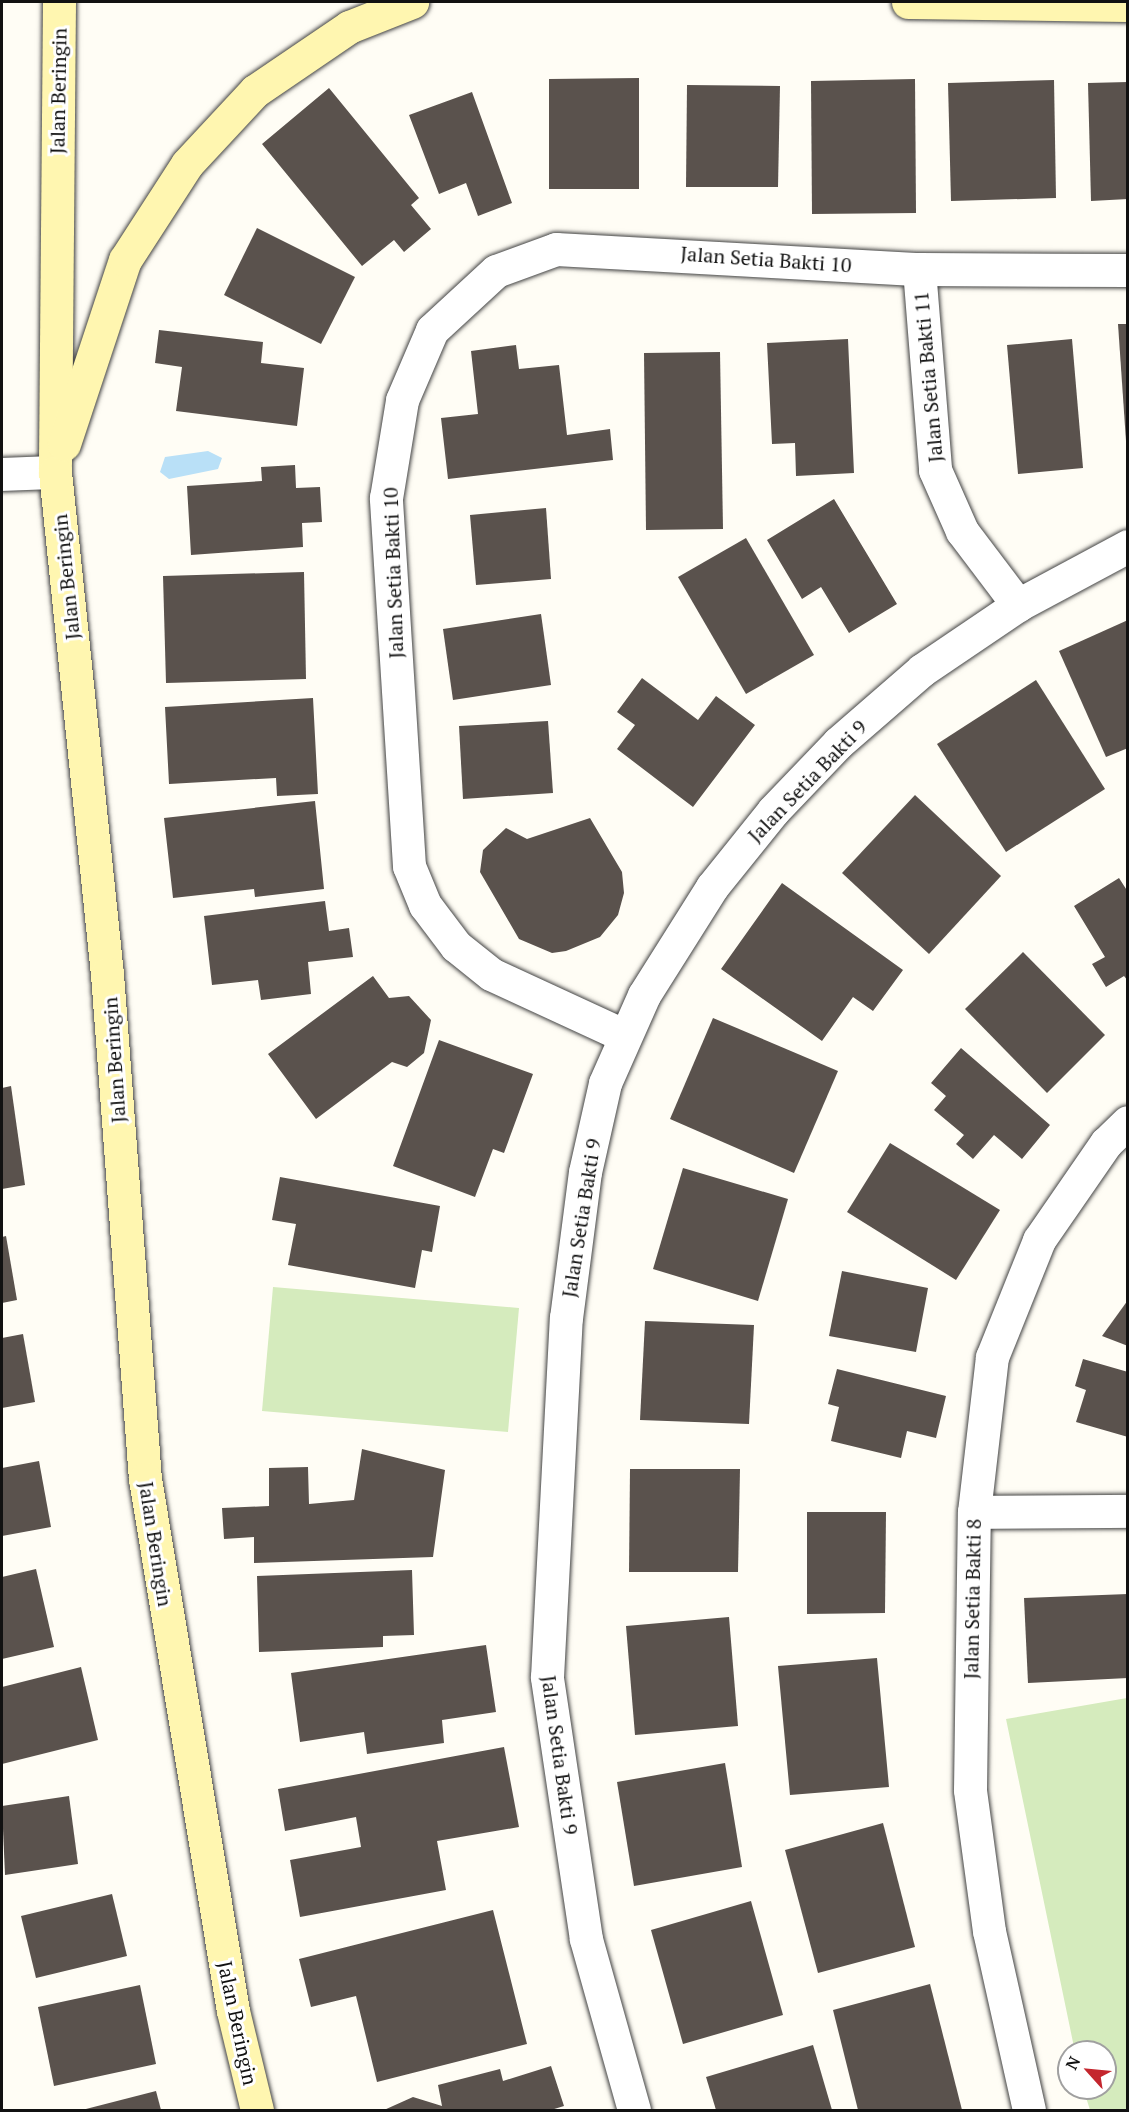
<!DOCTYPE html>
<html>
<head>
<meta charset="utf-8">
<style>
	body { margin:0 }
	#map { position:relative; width:1129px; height:2112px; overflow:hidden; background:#fffdf5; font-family:"PT Serif",serif }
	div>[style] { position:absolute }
	.green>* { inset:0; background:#d5ebbd }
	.water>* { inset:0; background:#b9e0f7 }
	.building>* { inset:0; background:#5a524d }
	.roads { filter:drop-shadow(0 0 2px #444) drop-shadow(0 0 2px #444) }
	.street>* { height:33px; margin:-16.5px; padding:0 16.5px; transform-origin:16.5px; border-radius:16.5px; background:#fff }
	.secondary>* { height:33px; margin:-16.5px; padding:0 16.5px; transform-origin:16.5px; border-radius:16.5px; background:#fff6b0 }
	span { translate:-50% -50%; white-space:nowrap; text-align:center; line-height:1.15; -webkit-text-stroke:6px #fff; paint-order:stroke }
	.street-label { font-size:20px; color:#111 }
	.frame { position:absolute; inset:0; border:3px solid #111; pointer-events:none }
	.north { position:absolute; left:1057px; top:2040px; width:60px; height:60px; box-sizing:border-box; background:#fff; border:2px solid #a0a0a0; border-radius:50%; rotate:297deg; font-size:16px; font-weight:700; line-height:24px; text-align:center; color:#111 }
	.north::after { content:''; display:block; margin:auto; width:21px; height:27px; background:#c4262e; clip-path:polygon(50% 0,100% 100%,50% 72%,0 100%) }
</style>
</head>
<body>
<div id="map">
	<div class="green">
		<div style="clip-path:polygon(273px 1287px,519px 1308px,508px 1432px,262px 1411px)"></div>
		<div style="clip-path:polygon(1127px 1698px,1127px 2110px,1090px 2110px,1083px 2088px,1105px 2088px,1105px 2052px,1075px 2052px,1006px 1719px)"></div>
	</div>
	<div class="water">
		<div style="clip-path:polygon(208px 451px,222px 458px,218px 469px,169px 479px,160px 472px,165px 457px)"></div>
	</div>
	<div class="building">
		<div style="clip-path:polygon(639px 78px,639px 189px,549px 189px,549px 79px)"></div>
		<div style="clip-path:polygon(915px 79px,916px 213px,812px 214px,811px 81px)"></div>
		<div style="clip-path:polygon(1054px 80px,1056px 198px,951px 201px,948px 83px)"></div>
		<div style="clip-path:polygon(1128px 82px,1128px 199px,1091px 201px,1088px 83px)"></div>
		<div style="clip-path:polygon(687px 85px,780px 86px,778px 187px,686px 187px)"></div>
		<div style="clip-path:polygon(329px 88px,419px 198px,411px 205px,431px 229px,404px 252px,394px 240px,362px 266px,262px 144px)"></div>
		<div style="clip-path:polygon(472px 92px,512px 203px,478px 216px,466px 183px,439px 194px,409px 115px)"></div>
		<div style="clip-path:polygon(257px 228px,355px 277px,321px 344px,224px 295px)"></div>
		<div style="clip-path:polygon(1118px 324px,1128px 324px,1128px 441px,1126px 441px)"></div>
		<div style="clip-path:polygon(159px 330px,263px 342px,261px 363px,304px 368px,297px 426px,176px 411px,182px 367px,155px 363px)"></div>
		<div style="clip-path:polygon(848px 339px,854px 473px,796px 476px,795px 443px,772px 444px,767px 343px)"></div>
		<div style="clip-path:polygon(1072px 339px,1083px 468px,1018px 474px,1007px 345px)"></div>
		<div style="clip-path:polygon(516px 345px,519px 369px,559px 365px,567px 435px,610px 429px,613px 460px,448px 479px,441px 418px,478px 414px,471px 351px)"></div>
		<div style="clip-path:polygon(720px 352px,723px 529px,646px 530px,644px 353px)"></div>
		<div style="clip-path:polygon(295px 465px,296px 488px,320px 487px,322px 522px,302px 523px,303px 547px,191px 555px,187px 486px,262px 481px,261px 467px)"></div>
		<div style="clip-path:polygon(834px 499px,897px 604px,849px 633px,821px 587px,802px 599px,767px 540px)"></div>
		<div style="clip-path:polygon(546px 508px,551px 579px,476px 585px,470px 515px)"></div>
		<div style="clip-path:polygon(746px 538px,814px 655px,746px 694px,678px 577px)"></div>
		<div style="clip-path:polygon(304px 572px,306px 679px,166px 683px,163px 576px)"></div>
		<div style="clip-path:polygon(541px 614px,551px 685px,453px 700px,443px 629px)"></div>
		<div style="clip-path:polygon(1128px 620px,1128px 748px,1106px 757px,1059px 651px)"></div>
		<div style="clip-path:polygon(642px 678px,698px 720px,716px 696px,755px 725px,693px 807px,617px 749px,635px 725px,617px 712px)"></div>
		<div style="clip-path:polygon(1036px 680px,1105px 789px,1006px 852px,937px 744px)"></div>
		<div style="clip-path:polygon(313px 698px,318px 794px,277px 796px,276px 778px,169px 784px,165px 707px)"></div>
		<div style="clip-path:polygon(548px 721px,553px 793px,463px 799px,459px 726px)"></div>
		<div style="clip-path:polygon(915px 795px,1001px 876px,929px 954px,842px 873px)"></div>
		<div style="clip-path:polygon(315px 801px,324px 889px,255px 897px,254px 889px,173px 898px,164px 818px)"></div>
		<div style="clip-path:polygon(590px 818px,622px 872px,624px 893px,618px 915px,600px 937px,566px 951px,552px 953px,519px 939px,480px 872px,483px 850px,506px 828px,527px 839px)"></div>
		<div style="clip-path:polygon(1119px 878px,1128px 892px,1128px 981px,1124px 976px,1106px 987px,1092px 964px,1105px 957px,1074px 906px)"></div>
		<div style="clip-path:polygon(782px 883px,903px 970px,873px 1011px,853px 997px,822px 1041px,721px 969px)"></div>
		<div style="clip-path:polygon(325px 901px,329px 931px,349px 928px,353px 957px,308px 962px,311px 994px,261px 1000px,258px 980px,212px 985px,204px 916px)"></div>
		<div style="clip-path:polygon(1023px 952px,1105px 1035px,1047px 1093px,965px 1009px)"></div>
		<div style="clip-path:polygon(373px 976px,389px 998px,409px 996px,431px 1020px,424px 1053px,407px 1067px,392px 1062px,316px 1119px,268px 1054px)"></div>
		<div style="clip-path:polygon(713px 1018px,838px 1071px,794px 1173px,670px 1119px)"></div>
		<div style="clip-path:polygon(439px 1040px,533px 1074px,504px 1153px,493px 1149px,475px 1197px,393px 1166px)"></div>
		<div style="clip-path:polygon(961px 1048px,1050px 1125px,1022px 1159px,994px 1135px,973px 1159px,956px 1144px,964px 1135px,934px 1110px,946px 1096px,931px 1083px)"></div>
		<div style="clip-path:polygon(11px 1086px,25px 1185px,2px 1189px,2px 1088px)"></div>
		<div style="clip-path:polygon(890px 1143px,1000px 1210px,956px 1280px,847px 1212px)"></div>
		<div style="clip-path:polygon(683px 1168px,788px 1199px,758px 1301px,653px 1269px)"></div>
		<div style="clip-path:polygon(280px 1177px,440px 1206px,432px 1252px,422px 1250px,415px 1288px,288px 1265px,296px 1224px,272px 1220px)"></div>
		<div style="clip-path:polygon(6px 1236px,17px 1300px,2px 1303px,2px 1237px)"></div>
		<div style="clip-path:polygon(842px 1271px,928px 1288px,916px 1352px,829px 1336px)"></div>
		<div style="clip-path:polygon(1128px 1300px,1128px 1346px,1102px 1336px)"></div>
		<div style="clip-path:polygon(645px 1321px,754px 1325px,749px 1424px,640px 1420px)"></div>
		<div style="clip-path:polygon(23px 1334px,35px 1402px,2px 1408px,2px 1338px)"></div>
		<div style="clip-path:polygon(1083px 1359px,1128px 1372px,1128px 1437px,1076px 1422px,1086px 1390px,1075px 1386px)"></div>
		<div style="clip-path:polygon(837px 1369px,946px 1396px,936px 1438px,907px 1431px,901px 1458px,831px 1441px,839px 1407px,828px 1404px)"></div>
		<div style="clip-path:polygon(362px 1449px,445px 1470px,433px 1557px,254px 1563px,254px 1537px,224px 1539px,222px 1508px,269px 1506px,269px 1468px,308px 1467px,309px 1504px,354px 1500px)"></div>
		<div style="clip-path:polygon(39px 1461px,51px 1527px,2px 1536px,2px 1468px)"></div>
		<div style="clip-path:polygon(630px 1469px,740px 1469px,738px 1572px,629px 1572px)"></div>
		<div style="clip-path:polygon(807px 1512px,886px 1512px,885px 1613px,807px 1614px)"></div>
		<div style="clip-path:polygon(36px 1569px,54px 1647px,2px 1659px,2px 1577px)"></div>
		<div style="clip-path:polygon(412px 1570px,414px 1635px,383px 1636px,383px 1647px,259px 1652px,257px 1576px)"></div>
		<div style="clip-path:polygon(1128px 1594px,1128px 1678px,1028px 1683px,1024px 1598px)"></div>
		<div style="clip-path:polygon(729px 1617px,738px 1726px,635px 1735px,626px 1626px)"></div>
		<div style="clip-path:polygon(486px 1645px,496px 1712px,442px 1720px,444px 1743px,367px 1754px,364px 1732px,300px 1742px,291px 1673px)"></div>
		<div style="clip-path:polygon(877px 1658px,889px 1787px,790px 1795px,778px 1666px)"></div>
		<div style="clip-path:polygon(81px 1667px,98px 1740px,2px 1764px,2px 1687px)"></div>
		<div style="clip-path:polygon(504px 1747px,519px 1827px,437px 1841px,446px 1890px,300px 1917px,290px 1860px,361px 1847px,356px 1817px,285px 1831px,278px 1789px)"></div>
		<div style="clip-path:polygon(725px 1763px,742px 1867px,634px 1886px,617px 1782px)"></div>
		<div style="clip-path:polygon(69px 1796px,78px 1864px,5px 1875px,2px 1806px)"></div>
		<div style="clip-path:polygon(883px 1823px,915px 1947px,818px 1973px,785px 1850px)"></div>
		<div style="clip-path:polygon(112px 1894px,127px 1956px,36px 1978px,21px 1916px)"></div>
		<div style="clip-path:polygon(751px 1901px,783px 2015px,683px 2044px,651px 1930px)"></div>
		<div style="clip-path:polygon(493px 1910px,527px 2044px,377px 2082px,356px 1996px,311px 2007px,299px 1959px)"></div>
		<div style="clip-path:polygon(930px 1984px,962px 2110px,858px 2110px,833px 2010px)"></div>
		<div style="clip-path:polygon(140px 1985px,156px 2064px,54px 2086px,38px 2007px)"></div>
		<div style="clip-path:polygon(813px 2045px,832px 2110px,716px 2110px,706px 2077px)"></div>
		<div style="clip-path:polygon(551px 2066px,564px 2106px,551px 2110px,384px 2110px,413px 2097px,442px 2106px,438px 2085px,500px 2069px,503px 2081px)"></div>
		<div style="clip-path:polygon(156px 2091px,161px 2110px,82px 2110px)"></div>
	</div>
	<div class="roads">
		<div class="street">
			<div style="left:919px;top:269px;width:202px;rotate:85.4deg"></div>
			<div style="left:935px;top:470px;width:67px;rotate:66.1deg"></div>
			<div style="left:962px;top:531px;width:93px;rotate:52.9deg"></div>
			<div style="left:2px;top:474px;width:53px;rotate:-2.2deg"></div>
			<div style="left:623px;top:1035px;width:145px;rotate:-155.2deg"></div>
			<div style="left:491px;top:974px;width:45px;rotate:-141.3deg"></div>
			<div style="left:456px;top:946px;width:51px;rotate:-127.1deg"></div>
			<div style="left:425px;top:905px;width:42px;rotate:-112.3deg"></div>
			<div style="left:409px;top:866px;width:369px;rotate:-93.6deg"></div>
			<div style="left:386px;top:498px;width:99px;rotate:-80.7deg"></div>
			<div style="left:402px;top:400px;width:76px;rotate:-66.8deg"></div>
			<div style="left:432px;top:330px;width:87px;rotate:-42.7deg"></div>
			<div style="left:496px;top:271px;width:64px;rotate:-20.1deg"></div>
			<div style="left:556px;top:249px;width:364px;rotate:3.2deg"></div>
			<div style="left:919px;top:269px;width:209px;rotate:0.3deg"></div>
			<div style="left:974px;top:1512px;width:154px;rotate:-0.4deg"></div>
			<div style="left:634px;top:2110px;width:178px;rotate:-105.7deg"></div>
			<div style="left:586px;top:1939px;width:265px;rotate:-98.5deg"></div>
			<div style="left:547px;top:1677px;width:360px;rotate:-87deg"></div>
			<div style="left:566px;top:1318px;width:147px;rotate:-82.6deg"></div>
			<div style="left:585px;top:1172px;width:91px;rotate:-77.3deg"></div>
			<div style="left:605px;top:1083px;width:96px;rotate:-66.1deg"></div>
			<div style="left:644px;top:995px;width:128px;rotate:-57.8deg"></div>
			<div style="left:712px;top:887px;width:97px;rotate:-51.2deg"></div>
			<div style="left:773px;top:811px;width:94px;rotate:-46.3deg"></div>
			<div style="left:838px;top:743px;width:111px;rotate:-41deg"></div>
			<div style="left:922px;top:670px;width:116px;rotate:-34.1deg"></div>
			<div style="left:1018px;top:605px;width:125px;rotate:-28.2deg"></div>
			<div style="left:1029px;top:2110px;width:183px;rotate:-102.6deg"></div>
			<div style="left:989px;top:1931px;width:142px;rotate:-97.7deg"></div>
			<div style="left:970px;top:1790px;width:278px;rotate:-89.2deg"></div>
			<div style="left:974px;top:1512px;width:156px;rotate:-83.4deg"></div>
			<div style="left:992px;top:1357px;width:126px;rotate:-68.1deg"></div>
			<div style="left:1039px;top:1240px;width:118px;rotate:-55.4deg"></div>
			<div style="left:1106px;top:1143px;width:30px;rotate:-44deg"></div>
		</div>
		<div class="secondary">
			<div style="left:59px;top:2px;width:470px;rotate:90.5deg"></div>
			<div style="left:55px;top:472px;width:505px;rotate:84.09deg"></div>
			<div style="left:107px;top:974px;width:506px;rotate:85.7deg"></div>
			<div style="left:145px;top:1479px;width:539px;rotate:80.61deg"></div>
			<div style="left:233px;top:2011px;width:102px;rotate:76.4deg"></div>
			<div style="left:908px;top:2px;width:220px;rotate:0.8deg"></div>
			<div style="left:64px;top:444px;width:194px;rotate:-71.7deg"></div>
			<div style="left:125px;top:260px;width:114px;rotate:-57.1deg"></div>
			<div style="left:187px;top:164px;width:100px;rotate:-47deg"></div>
			<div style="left:255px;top:91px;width:114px;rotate:-34.2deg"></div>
			<div style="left:349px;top:27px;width:68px;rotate:-21.6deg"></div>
		</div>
	</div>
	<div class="street-label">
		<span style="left:58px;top:91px;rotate:-89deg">Jalan Beringin</span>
		<span style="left:766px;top:259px;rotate:4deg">Jalan Setia Bakti 10</span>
		<span style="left:928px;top:377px;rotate:-95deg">Jalan Setia Bakti 11</span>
		<span style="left:393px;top:573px;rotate:-92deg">Jalan Setia Bakti 10</span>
		<span style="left:66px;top:577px;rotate:-96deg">Jalan Beringin</span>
		<span style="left:807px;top:781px;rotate:-46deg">Jalan Setia Bakti 9</span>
		<span style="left:114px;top:1060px;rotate:-94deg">Jalan Beringin</span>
		<span style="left:581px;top:1218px;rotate:-81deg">Jalan Setia Bakti 9</span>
		<span style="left:156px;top:1544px;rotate:81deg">Jalan Beringin</span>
		<span style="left:972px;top:1599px;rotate:-89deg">Jalan Setia Bakti 8</span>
		<span style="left:560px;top:1755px;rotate:82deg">Jalan Setia Bakti 9</span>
		<span style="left:238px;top:2023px;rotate:78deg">Jalan Beringin</span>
	</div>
	<div class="frame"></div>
	<div class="north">N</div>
</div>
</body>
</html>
